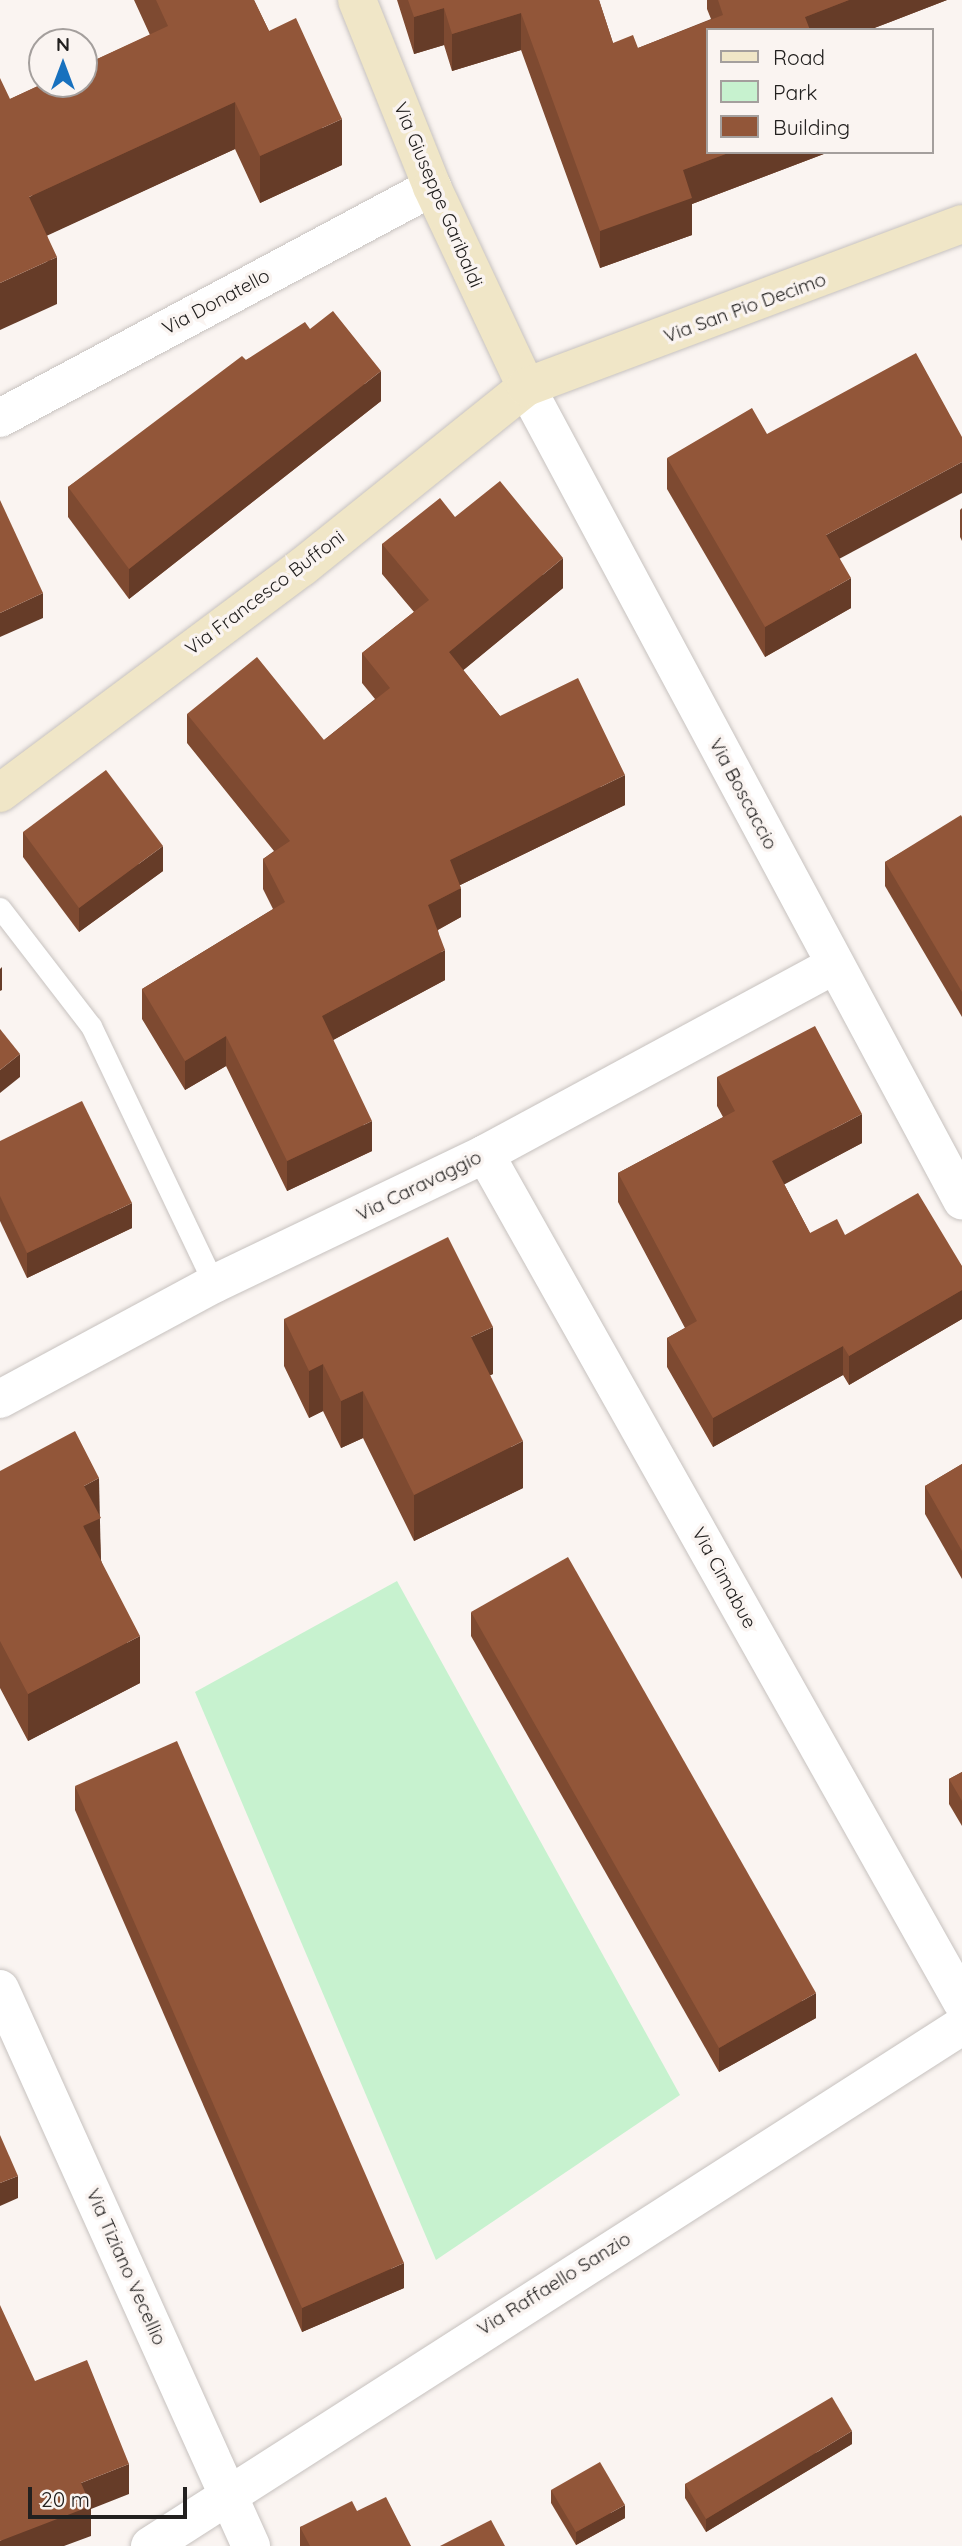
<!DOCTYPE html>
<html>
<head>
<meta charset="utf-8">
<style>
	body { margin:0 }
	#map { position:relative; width:962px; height:2546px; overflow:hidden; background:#faf4f1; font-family:Quicksand,sans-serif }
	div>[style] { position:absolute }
	.green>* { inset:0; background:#c7f2cf }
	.roads { filter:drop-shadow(0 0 2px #c7c2bf) drop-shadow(0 0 2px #c7c2bf) }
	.lane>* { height:21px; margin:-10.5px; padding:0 10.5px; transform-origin:10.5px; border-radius:10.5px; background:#fff }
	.street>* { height:38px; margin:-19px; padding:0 19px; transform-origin:19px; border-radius:19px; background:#fff }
	.secondary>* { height:38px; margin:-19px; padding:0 19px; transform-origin:19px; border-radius:19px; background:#f0e6c7 }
	.wall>* { inset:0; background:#7e4a31 }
	.shaded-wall>* { inset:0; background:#663c28 }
	.building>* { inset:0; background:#925639 }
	span { translate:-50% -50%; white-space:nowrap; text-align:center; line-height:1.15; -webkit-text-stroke:7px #faf4f1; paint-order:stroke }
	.street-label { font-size:19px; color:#22201f }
	.legend { position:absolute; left:706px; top:28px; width:228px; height:126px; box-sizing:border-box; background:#faf4f1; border:2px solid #a49f9d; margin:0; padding:9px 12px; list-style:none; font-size:21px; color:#22201f }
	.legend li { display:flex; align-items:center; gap:14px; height:35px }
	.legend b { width:35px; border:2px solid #a49f9d }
	.north { position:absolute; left:28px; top:28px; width:70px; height:70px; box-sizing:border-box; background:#faf4f1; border:2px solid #a49f9d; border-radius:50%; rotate:0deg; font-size:19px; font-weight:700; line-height:28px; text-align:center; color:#22201f }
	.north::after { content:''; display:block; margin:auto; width:24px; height:32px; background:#1871be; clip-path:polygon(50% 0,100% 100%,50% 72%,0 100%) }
	.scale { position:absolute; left:28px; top:2487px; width:159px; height:32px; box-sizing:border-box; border:4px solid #22201f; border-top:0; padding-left:9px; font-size:21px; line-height:24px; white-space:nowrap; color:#22201f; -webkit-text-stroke:5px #faf4f1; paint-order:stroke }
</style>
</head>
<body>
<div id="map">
	<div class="green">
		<div style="clip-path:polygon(397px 1581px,680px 2095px,436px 2260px,195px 1692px)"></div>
	</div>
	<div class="roads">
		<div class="lane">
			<div style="left:0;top:908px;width:149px;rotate:52.4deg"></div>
			<div style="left:91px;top:1026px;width:286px;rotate:64.5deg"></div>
		</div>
		<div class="street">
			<div style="left:526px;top:387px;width:923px;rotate:61.8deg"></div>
			<div style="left:0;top:418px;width:490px;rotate:-28.1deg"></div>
			<div style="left:485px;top:1154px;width:973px;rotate:60.64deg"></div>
			<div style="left:0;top:1399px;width:243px;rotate:-28.3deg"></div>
			<div style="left:214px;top:1284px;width:301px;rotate:-25.6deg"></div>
			<div style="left:485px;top:1154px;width:397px;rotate:-28.4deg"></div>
			<div style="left:0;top:1989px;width:611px;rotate:65.74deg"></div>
			<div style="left:150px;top:2546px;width:964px;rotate:-32.64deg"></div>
		</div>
		<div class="secondary">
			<div style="left:357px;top:0;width:201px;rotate:68.1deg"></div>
			<div style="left:432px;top:187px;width:221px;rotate:64.8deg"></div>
			<div style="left:0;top:793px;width:376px;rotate:-36.8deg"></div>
			<div style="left:301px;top:568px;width:289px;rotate:-38.8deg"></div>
			<div style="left:526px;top:387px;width:465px;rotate:-20.5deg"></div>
		</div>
	</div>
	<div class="wall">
		<div style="clip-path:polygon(134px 0,254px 0,269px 31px,342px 165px,260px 203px,235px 149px,47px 235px,57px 304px,10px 99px,150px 35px)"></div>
		<div style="clip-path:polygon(397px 0,599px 0,613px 43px,638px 48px,711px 19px,707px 9px,707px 0,947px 0,869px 30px,708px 30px,708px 152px,829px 152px,692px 204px,692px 235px,600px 268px,521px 50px,452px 71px,444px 45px,414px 54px)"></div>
		<div style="clip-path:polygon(310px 329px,381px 401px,129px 599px,68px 517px,68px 487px,246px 360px)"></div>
		<div style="clip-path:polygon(667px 458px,851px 608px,765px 657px,667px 489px)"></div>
		<div style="clip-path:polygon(962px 508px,962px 541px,960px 537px,960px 510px)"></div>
		<div style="clip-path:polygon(455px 517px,563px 588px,463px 670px,500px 716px,625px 805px,460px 885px,461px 917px,438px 930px,445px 980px,333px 1040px,372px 1151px,287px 1191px,226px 1066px,185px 1090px,142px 1019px,142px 989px,273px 909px,263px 889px,263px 859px,274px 851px,187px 743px,187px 714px,324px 740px,375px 699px,362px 683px,362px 653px,414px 612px,382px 574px,382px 544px)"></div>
		<div style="clip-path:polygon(962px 817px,962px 1017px,885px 886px,885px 862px)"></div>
		<div style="clip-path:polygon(23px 832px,163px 871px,79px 932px,23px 857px)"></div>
		<div style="clip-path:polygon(717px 1077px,862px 1143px,784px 1184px,810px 1233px,845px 1235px,962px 1266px,962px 1319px,849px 1385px,843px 1375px,713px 1447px,667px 1367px,667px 1338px,685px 1328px,618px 1202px,618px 1173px,723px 1117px,717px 1106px)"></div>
		<div style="clip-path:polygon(0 1141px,132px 1228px,27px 1278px,0 1221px)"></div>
		<div style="clip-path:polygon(284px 1319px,493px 1374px,490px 1375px,523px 1488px,414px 1541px,363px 1438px,341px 1448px,323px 1411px,309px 1418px,284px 1366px)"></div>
		<div style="clip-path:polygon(962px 1464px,962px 1579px,925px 1514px,925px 1486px)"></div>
		<div style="clip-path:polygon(0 1471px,99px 1515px,101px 1560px,140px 1683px,28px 1741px,0 1688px)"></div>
		<div style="clip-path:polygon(471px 1612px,816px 2018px,719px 2072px,471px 1636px)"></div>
		<div style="clip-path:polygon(962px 1772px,962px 1826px,949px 1804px,949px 1779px)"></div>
		<div style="clip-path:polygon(75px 1786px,404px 2288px,302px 2332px,75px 1810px)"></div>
		<div style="clip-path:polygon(852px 2444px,706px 2532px,685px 2498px,685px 2484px)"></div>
		<div style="clip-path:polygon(551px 2490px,625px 2518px,576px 2545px,551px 2503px)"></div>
		<div style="clip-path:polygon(357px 2511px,411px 2546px,300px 2546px,300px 2527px)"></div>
	</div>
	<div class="shaded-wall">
		<div style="clip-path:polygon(849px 0,947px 0,869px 30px,805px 30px,805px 17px)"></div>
		<div style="clip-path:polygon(444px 8px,444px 45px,414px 54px,414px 17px)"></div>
		<div style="clip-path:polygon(521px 13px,521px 50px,452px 71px,452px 34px)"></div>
		<div style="clip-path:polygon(235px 102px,235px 149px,29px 244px,29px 197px)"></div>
		<div style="clip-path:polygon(342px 119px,342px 165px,260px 203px,260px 156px)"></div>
		<div style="clip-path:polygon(731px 152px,829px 152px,692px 204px,692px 235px,600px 268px,600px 231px,683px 170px)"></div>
		<div style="clip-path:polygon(57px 257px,57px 304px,0 330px,0 283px)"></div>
		<div style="clip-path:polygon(381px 371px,381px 401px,129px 599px,129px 569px)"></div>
		<div style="clip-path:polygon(962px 462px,962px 493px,826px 566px,826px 535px)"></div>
		<div style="clip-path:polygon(563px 558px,563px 588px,449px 682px,449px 652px)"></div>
		<div style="clip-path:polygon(851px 578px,851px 608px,765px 657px,765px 627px)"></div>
		<div style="clip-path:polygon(43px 593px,43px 618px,0 637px,0 613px)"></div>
		<div style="clip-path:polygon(625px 775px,625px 805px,450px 890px,450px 860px)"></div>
		<div style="clip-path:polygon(163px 846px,163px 871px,79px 932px,79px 908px)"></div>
		<div style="clip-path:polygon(461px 888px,461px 917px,428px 935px,428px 905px)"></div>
		<div style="clip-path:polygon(445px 950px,445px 980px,322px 1046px,322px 1016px)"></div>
		<div style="clip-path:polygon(2px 967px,2px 990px,0 991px,0 969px)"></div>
		<div style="clip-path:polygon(226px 1036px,226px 1066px,185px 1090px,185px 1061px)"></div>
		<div style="clip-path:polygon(20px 1054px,20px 1077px,0 1093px,0 1070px)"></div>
		<div style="clip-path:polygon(862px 1114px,862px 1143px,772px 1191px,772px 1161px)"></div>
		<div style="clip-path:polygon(372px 1121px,372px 1151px,287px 1191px,287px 1161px)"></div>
		<div style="clip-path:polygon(132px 1203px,132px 1228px,27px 1278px,27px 1253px)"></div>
		<div style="clip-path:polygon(962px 1290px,962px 1319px,849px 1385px,849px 1356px)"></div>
		<div style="clip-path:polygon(493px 1327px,493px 1374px,471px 1384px,471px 1337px)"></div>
		<div style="clip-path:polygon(843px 1346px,843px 1375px,713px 1447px,713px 1418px)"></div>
		<div style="clip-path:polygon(323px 1364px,323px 1411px,309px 1418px,309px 1371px)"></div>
		<div style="clip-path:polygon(363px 1391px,363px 1438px,341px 1448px,341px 1401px)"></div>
		<div style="clip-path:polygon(523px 1441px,523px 1488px,414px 1541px,414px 1495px)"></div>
		<div style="clip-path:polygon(99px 1478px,101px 1565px,83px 1573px,84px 1486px)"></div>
		<div style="clip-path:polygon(140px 1636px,140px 1683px,28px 1741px,28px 1694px)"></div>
		<div style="clip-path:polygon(816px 1993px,816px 2018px,719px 2072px,719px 2048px)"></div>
		<div style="clip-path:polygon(18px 2176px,18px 2198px,0 2206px,0 2183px)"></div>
		<div style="clip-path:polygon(404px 2263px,404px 2288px,302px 2332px,302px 2308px)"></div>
		<div style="clip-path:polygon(852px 2431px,852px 2444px,706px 2532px,706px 2519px)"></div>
		<div style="clip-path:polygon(129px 2464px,129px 2494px,91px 2509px,91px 2536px,64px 2546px,0 2546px,0 2541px,81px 2483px)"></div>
		<div style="clip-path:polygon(625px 2505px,625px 2518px,576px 2545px,576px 2532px)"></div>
	</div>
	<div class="building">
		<div style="clip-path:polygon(156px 0,254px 0,269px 31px,296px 18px,342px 119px,260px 156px,235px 102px,29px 197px,57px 257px,0 283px,0 78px,10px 99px,42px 84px,84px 84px,84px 65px,168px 26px)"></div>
		<div style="clip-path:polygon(408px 0,599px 0,613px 43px,633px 35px,638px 48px,723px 15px,718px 0,849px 0,805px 17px,810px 30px,708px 30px,708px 152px,731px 152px,683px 170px,692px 198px,600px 231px,521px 13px,452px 34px,444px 8px,414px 17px)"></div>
		<div style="clip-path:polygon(333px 311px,381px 371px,129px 569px,68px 487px,242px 356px,246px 360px,305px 322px,310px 329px)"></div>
		<div style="clip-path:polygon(916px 353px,962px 437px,962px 462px,826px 535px,851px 578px,765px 627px,667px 458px,752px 408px,767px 434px)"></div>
		<div style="clip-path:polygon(500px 481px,563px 558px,449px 652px,500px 716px,578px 678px,625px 775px,450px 860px,461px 888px,428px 905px,445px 950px,322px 1016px,372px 1121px,287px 1161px,226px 1036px,185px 1061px,142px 989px,285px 902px,263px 859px,290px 841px,187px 714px,257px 657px,324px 740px,390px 688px,362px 653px,429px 600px,382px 544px,440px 498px,455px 517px)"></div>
		<div style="clip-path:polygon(0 500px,43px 593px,0 613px)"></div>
		<div style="clip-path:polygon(106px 770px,163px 846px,79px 908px,23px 832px)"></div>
		<div style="clip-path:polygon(961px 815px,962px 817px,962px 992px,885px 862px)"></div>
		<div style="clip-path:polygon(815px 1026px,862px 1114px,772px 1161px,810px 1233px,837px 1219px,845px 1235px,918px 1193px,962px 1266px,962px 1290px,849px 1356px,843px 1346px,713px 1418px,667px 1338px,697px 1321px,618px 1173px,735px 1111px,717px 1077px)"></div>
		<div style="clip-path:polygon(0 1029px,20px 1054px,0 1070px)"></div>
		<div style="clip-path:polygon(82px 1101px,132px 1203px,27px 1253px,0 1196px,0 1141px)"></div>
		<div style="clip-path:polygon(448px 1237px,493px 1327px,471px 1337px,523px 1441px,414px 1495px,363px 1391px,341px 1401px,323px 1364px,309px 1371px,284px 1319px)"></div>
		<div style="clip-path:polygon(75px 1431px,99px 1478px,84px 1486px,101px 1518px,83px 1526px,140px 1636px,28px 1694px,0 1641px,0 1471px)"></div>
		<div style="clip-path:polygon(962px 1464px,962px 1551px,925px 1486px)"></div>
		<div style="clip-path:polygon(568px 1557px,816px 1993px,719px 2048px,471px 1612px)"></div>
		<div style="clip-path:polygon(177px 1741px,404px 2263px,302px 2308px,75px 1786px)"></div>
		<div style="clip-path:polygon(962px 1772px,962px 1801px,949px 1779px)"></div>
		<div style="clip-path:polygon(0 2135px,18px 2176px,0 2183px)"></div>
		<div style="clip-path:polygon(0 2305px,35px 2381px,87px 2360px,129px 2464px,81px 2483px,91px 2506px,0 2541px)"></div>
		<div style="clip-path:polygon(832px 2397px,852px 2431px,706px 2519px,685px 2484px)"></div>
		<div style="clip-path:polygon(600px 2462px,625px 2505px,576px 2532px,551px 2490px)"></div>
		<div style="clip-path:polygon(386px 2497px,411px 2546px,310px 2546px,300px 2527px,352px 2501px,357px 2511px)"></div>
		<div style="clip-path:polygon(491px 2520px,505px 2546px,440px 2546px)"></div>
	</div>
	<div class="street-label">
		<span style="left:438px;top:195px;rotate:67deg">Via Giuseppe Garibaldi</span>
		<span style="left:216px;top:302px;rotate:-28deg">Via Donatello</span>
		<span style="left:745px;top:308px;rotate:-20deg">Via San Pio Decimo</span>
		<span style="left:265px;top:593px;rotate:-37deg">Via Francesco Buffoni</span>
		<span style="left:743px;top:794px;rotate:62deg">Via Boscaccio</span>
		<span style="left:419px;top:1186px;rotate:-26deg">Via Caravaggio</span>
		<span style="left:724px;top:1578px;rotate:61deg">Via Cimabue</span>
		<span style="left:126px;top:2267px;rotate:66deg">Via Tiziano Vecellio</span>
		<span style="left:554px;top:2284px;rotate:-32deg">Via Raffaello Sanzio</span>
	</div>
	<ul class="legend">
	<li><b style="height:9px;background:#f0e6c7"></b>Road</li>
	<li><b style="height:19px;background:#c7f2cf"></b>Park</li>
	<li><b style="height:19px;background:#925639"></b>Building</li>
	</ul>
	<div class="north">N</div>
	<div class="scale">20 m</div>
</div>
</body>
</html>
